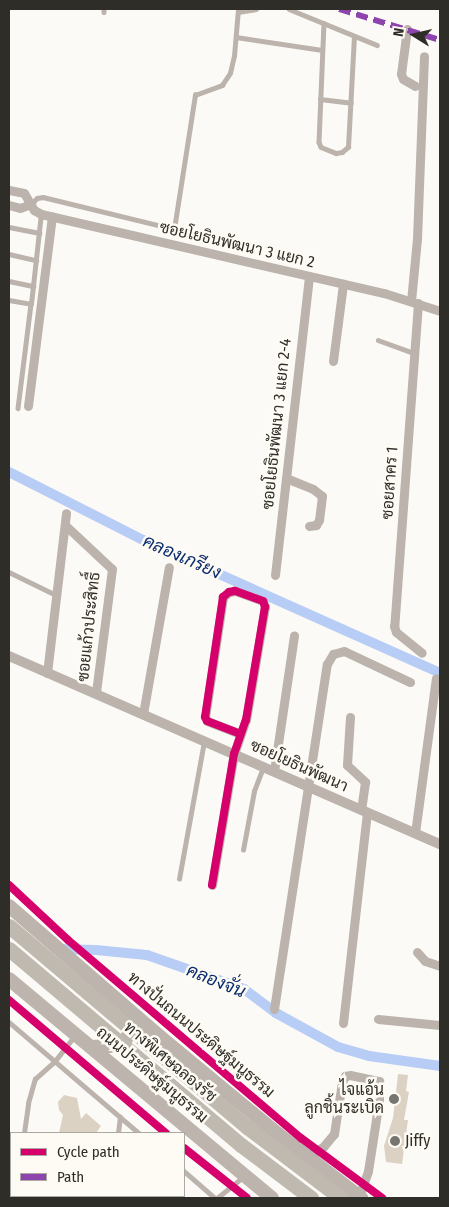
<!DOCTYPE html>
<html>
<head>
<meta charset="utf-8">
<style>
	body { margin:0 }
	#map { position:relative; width:449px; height:1207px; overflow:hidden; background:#fcfaf6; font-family:"Fira Sans Condensed",Sarabun,sans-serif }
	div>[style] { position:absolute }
	.canal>* { height:10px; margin:-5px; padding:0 5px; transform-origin:5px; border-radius:5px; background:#b7cdf5 }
	.building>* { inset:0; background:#dcd2c4 }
	.service>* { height:4.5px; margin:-2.25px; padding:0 2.25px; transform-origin:2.25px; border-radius:2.25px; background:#bbb3ac }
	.minor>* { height:9px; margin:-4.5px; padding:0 4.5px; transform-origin:4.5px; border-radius:4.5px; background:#bbb3ac }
	.tertiary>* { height:10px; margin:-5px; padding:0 5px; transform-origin:5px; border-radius:5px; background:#bbb3ac }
	.primary>* { height:14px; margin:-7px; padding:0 7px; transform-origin:7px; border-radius:7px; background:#bcb4ad }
	.motorway-bridge>* { height:15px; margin:-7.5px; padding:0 7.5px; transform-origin:7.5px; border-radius:7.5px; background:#c0b9b0 }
	.quiet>* { height:6px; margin-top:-3px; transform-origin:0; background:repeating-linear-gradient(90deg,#8e44ad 0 12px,transparent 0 18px) }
	.cycleway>* { height:8px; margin:-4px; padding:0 4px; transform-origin:4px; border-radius:4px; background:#d6006c }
	.dots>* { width:14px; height:14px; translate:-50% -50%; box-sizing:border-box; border:2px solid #fefbf4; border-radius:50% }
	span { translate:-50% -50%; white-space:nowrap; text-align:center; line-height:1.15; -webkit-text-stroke:5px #fefbf4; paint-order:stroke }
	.street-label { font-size:16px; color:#2f2d28 }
	.poi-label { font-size:16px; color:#2f2d28 }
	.right { translate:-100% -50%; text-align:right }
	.left { translate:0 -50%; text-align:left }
	.water-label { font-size:18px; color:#0b2d70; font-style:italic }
	.frame { position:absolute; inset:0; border:10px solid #2f2d28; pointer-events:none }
	.legend { position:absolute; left:10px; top:1132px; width:175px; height:65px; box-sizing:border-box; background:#fefbf4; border:1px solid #aba9a2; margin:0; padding:6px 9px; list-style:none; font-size:15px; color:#2f2d28 }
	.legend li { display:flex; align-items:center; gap:10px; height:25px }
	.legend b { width:25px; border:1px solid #aba9a2 }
	.north { position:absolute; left:389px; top:10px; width:50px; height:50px; -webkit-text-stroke:4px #fefbf4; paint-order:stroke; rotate:280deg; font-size:14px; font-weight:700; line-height:20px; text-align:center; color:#2f2d28 }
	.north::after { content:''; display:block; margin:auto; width:18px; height:22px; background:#2f2d28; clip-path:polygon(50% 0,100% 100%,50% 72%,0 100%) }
</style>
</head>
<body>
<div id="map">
	<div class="canal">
		<div style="left:9px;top:472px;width:150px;rotate:26.9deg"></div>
		<div style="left:143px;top:540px;width:325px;rotate:24.1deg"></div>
		<div style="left:56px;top:949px;width:40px;rotate:1.4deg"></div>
		<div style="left:96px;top:950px;width:51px;rotate:5.6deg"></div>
		<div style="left:147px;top:955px;width:103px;rotate:19.3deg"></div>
		<div style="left:244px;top:989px;width:40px;rotate:37deg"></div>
		<div style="left:276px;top:1013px;width:71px;rotate:28.7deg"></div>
		<div style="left:338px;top:1047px;width:32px;rotate:16deg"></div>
		<div style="left:369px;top:1056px;width:72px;rotate:8deg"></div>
	</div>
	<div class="building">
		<div style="clip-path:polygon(398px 1074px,408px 1075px,406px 1091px,409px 1092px,404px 1120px,408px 1120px,402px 1164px,386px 1162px,384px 1146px,393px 1118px)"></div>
		<div style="clip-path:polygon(64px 1095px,77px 1098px,81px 1119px,86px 1113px,101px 1126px,96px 1133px,59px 1133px,63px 1115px,59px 1110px,58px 1102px)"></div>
	</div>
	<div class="service">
		<div style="left:104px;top:9px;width:3px;rotate:90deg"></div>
		<div style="left:289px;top:9px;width:95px;rotate:22.2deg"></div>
		<div style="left:238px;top:12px;width:18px;rotate:-9deg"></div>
		<div style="left:324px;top:23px;width:119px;rotate:92.4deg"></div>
		<div style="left:319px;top:142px;width:5px;rotate:68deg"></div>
		<div style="left:321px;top:147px;width:16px;rotate:22deg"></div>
		<div style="left:336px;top:153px;width:6px;rotate:-9deg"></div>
		<div style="left:342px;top:152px;width:8px;rotate:-40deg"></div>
		<div style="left:348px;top:147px;width:110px;rotate:-86.9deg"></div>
		<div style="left:236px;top:37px;width:87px;rotate:8.6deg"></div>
		<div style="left:320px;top:99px;width:31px;rotate:7deg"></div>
		<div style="left:31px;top:204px;width:8px;rotate:-45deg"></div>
		<div style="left:37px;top:198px;width:6px;rotate:-9deg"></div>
		<div style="left:43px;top:197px;width:135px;rotate:13.7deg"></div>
		<div style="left:174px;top:229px;width:136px;rotate:-81.1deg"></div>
		<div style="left:195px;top:95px;width:29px;rotate:-20deg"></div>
		<div style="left:222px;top:85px;width:14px;rotate:-56deg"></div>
		<div style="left:230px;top:73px;width:17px;rotate:-77deg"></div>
		<div style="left:234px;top:56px;width:47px;rotate:-85.1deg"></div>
		<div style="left:9px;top:227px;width:31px;rotate:11deg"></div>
		<div style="left:9px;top:254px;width:28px;rotate:13deg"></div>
		<div style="left:9px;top:281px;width:25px;rotate:12deg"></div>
		<div style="left:9px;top:300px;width:22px;rotate:10deg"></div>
		<div style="left:31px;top:304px;width:105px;rotate:97.1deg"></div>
		<div style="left:31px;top:304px;width:91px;rotate:-83.7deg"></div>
		<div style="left:378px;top:340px;width:38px;rotate:20deg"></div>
		<div style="left:9px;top:572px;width:52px;rotate:26.1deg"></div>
		<div style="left:243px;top:850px;width:60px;rotate:-79.4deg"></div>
		<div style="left:254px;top:791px;width:26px;rotate:-69deg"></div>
		<div style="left:179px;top:879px;width:139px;rotate:-79.7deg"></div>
		<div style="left:9px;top:1022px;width:171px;rotate:40.5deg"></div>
		<div style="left:24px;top:1133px;width:30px;rotate:-82deg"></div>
		<div style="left:28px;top:1103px;width:25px;rotate:-74deg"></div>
		<div style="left:35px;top:1079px;width:27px;rotate:-42deg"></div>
		<div style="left:55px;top:1061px;width:31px;rotate:-52deg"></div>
		<div style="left:118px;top:1133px;width:16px;rotate:-83deg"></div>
		<div style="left:184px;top:1171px;width:41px;rotate:41.1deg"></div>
		<div style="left:15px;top:1198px;width:2px;rotate:-90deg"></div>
		<div style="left:107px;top:1198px;width:2px;rotate:-63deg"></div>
		<div style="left:217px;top:1198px;width:33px;rotate:-39deg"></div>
	</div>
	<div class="minor">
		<div style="left:407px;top:29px;width:45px;rotate:97.6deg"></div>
		<div style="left:401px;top:74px;width:5px;rotate:68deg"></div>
		<div style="left:403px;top:79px;width:14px;rotate:30deg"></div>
		<div style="left:9px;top:190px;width:15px;rotate:11deg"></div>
		<div style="left:24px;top:193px;width:20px;rotate:60deg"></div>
		<div style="left:34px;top:210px;width:8px;rotate:30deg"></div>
		<div style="left:41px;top:214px;width:352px;rotate:13deg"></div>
		<div style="left:384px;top:293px;width:59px;rotate:17.8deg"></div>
		<div style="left:9px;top:205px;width:11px;rotate:15deg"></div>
		<div style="left:20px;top:208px;width:12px;rotate:-20deg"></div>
		<div style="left:411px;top:301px;width:62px;rotate:-84.5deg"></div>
		<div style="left:417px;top:239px;width:183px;rotate:-87.8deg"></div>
		<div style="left:418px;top:303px;width:324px;rotate:94.2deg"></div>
		<div style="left:394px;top:626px;width:6px;rotate:72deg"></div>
		<div style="left:396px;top:632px;width:33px;rotate:39deg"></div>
		<div style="left:333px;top:361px;width:78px;rotate:-82.6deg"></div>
		<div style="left:28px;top:406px;width:191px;rotate:-82.8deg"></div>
		<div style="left:286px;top:478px;width:29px;rotate:22deg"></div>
		<div style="left:313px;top:489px;width:11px;rotate:38deg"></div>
		<div style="left:322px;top:496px;width:24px;rotate:97deg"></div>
		<div style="left:319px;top:520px;width:6px;rotate:121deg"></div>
		<div style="left:316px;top:525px;width:7px;rotate:172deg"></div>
		<div style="left:65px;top:525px;width:64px;rotate:43.1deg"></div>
		<div style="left:112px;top:569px;width:125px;rotate:97.4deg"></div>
		<div style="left:275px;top:575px;width:300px;rotate:-83.5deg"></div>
		<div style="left:47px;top:673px;width:161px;rotate:-83.2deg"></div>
		<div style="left:143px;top:714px;width:149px;rotate:-80deg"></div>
		<div style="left:350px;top:717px;width:48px;rotate:93.6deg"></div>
		<div style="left:347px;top:765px;width:25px;rotate:43deg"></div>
		<div style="left:365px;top:782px;width:28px;rotate:98deg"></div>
		<div style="left:274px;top:771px;width:137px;rotate:-81.6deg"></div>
		<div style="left:415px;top:833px;width:156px;rotate:-82.3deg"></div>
		<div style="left:212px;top:885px;width:133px;rotate:-80.5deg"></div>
		<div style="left:234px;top:754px;width:36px;rotate:-71deg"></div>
		<div style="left:246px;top:720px;width:115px;rotate:-80.5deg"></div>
		<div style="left:265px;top:607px;width:6px;rotate:-108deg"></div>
		<div style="left:263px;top:601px;width:30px;rotate:-160deg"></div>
		<div style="left:235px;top:591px;width:6px;rotate:171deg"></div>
		<div style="left:229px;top:592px;width:8px;rotate:140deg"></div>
		<div style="left:223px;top:597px;width:121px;rotate:98.5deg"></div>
		<div style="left:205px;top:717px;width:4px;rotate:63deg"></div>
		<div style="left:207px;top:721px;width:34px;rotate:21deg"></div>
		<div style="left:417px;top:952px;width:12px;rotate:48deg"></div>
		<div style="left:425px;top:961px;width:16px;rotate:18deg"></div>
		<div style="left:274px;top:1009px;width:349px;rotate:-81.3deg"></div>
		<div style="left:327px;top:664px;width:12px;rotate:-59deg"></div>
		<div style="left:333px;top:654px;width:11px;rotate:-15deg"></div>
		<div style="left:344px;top:651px;width:73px;rotate:25.2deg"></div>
		<div style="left:378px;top:1019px;width:62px;rotate:5.5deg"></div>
		<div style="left:343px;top:1023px;width:212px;rotate:-83.5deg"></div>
		<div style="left:307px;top:1156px;width:18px;rotate:-29deg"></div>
		<div style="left:323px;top:1147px;width:17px;rotate:-50deg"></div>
		<div style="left:334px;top:1134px;width:53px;rotate:-81.3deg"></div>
		<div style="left:342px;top:1082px;width:7px;rotate:-63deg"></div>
		<div style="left:345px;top:1076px;width:5px;rotate:-11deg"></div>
		<div style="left:350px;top:1075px;width:30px;rotate:12deg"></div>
		<div style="left:379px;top:1081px;width:19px;rotate:90deg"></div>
		<div style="left:379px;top:1100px;width:72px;rotate:98.8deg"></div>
		<div style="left:368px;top:1171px;width:28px;rotate:109deg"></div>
	</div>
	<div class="tertiary">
		<div style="left:9px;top:656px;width:470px;rotate:23.6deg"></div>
	</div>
	<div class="primary">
		<div style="left:9px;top:906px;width:198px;rotate:40.9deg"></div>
		<div style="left:159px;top:1036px;width:154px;rotate:39.5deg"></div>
		<div style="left:278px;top:1134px;width:105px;rotate:37.6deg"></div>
		<div style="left:9px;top:979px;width:342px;rotate:39.8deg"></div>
		<div style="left:92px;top:1047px;width:17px;rotate:-3deg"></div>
		<div style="left:109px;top:1046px;width:16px;rotate:-18deg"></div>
		<div style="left:124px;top:1041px;width:13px;rotate:-51deg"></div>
		<div style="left:132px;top:1031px;width:12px;rotate:-90deg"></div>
	</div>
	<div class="motorway-bridge">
		<div style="left:9px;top:926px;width:312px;rotate:40.2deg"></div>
		<div style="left:247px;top:1127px;width:118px;rotate:37.1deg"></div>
		<div style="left:9px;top:949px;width:304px;rotate:40.2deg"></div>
		<div style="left:241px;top:1145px;width:88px;rotate:37.1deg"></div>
	</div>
	<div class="quiet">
		<div style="left:339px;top:9px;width:106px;rotate:17.1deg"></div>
	</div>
	<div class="cycleway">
		<div style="left:9px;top:885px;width:81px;rotate:43deg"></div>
		<div style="left:68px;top:940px;width:306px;rotate:40.4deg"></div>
		<div style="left:301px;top:1138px;width:101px;rotate:36.5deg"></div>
		<div style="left:212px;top:885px;width:133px;rotate:-80.5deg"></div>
		<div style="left:234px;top:754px;width:36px;rotate:-71deg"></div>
		<div style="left:246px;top:720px;width:115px;rotate:-80.5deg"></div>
		<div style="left:265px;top:607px;width:6px;rotate:-108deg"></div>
		<div style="left:263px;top:601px;width:30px;rotate:-160deg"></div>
		<div style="left:235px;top:591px;width:6px;rotate:171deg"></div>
		<div style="left:229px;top:592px;width:8px;rotate:140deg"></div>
		<div style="left:223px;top:597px;width:121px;rotate:98.5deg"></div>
		<div style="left:205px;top:717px;width:4px;rotate:63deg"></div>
		<div style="left:207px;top:721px;width:34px;rotate:21deg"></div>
		<div style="left:9px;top:1000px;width:206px;rotate:40.3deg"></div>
		<div style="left:184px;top:1148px;width:80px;rotate:38.4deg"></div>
	</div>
	<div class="dots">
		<div style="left:394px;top:1099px;background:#777570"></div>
		<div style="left:395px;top:1141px;background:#777570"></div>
	</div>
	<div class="street-label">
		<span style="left:237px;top:245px;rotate:13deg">ซอยโยธินพัฒนา 3 แยก 2</span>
		<span style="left:277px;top:424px;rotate:-84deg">ซอยโยธินพัฒนา 3 แยก 2-4</span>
		<span style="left:390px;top:483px;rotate:-86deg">ซอยสาคร 1</span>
		<span style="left:89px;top:627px;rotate:-84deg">ซอยแก้วประสิทธื์</span>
		<span style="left:299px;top:766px;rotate:24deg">ซอยโยธินพัฒนา</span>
		<span style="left:201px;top:1035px;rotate:40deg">ทางปั่นถนนประดิษฐ์มนูธรรม</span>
		<span style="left:170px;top:1062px;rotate:40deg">ทางพิเศษฉลองรัช</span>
		<span style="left:152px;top:1075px;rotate:40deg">ถนนประดิษฐ์มนูธรรม</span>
	</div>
	<div class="poi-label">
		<span class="right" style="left:384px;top:1099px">ไจแอ้น<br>ลูกชิ้นระเบิด</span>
		<span class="left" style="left:405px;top:1141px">Jiffy</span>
	</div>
	<div class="water-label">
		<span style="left:182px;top:557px;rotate:24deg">คลองเกรียง</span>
		<span style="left:216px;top:981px;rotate:22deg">คลองจั่น</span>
	</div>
	<div class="frame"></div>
	<ul class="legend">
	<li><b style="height:6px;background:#d6006c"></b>Cycle path</li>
	<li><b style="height:6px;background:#8e44ad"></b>Path</li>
	</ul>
	<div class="north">N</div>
</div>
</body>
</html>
